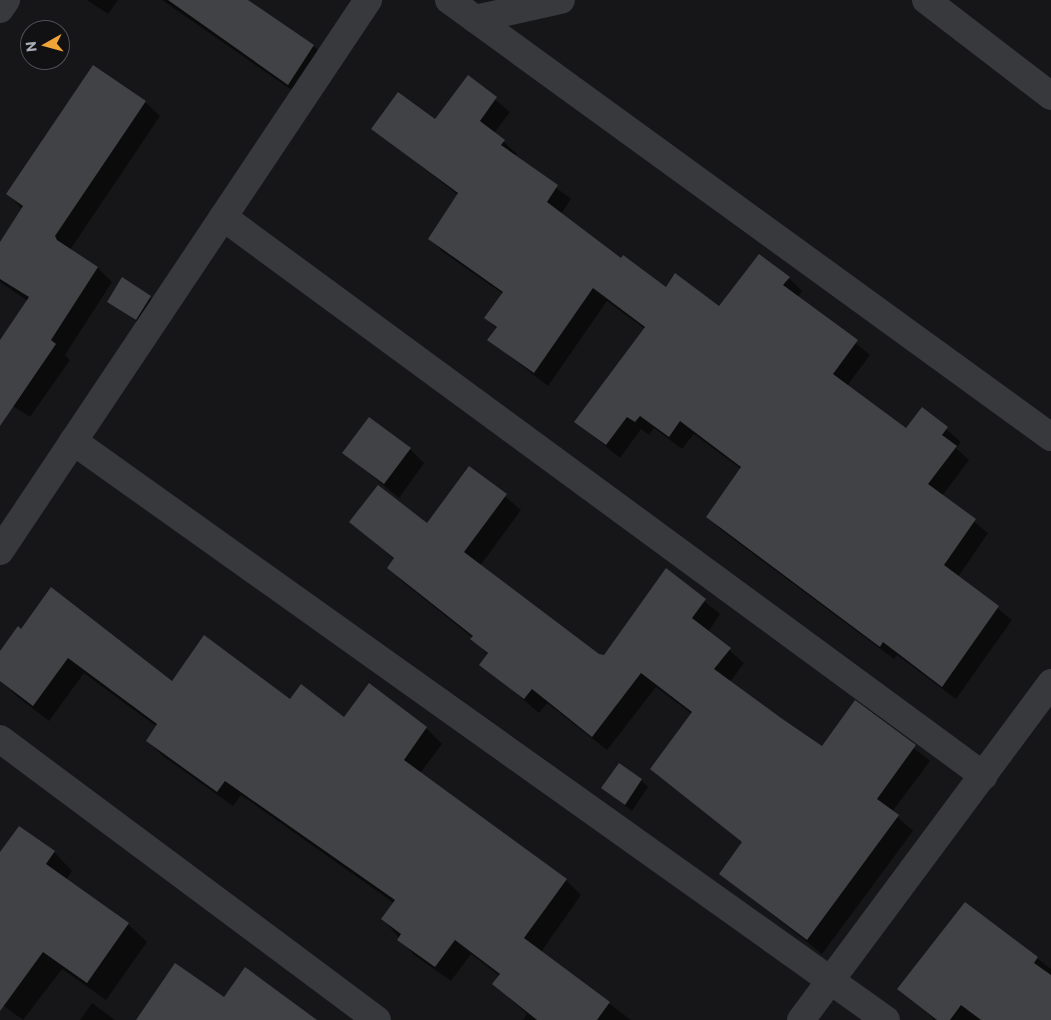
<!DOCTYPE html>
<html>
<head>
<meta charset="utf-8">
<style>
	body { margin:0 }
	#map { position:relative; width:1051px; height:1020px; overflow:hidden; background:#161618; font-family:Commissioner,sans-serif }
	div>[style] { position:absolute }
	.shadow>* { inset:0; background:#0007 }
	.building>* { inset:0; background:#404245 }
	.minor>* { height:28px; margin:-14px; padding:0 14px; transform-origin:14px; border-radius:14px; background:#37393d }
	span { translate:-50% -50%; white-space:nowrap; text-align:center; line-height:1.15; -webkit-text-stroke:5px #111113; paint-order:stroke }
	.north { position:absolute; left:20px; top:20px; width:50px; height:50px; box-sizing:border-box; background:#111113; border:1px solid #4e5055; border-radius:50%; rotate:263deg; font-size:14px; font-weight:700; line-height:20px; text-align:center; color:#a9aeb8 }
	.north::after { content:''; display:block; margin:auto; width:18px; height:22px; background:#f0a437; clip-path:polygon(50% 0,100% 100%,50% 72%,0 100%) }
</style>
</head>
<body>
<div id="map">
	<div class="shadow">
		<div style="clip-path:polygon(87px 0,118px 0,108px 14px)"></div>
		<div style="clip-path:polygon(162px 0,245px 0,314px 46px,328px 60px,303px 98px)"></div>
		<div style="clip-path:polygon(468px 77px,510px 112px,494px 133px,517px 154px,515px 157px,571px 199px,561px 214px,621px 260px,666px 288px,720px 307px,789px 278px,802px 291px,798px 297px,870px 355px,847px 386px,906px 430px,922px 409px,961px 442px,956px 448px,969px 460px,942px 496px,988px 533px,958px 577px,1012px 620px,956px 699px,897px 655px,894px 659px,721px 530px,708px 517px,741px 469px,694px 434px,682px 449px,654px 428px,649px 435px,641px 429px,620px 458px,576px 422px,645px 329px,607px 301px,548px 386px,489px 340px,497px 329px,486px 318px,503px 294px,443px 252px,430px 239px,458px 195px,372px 128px,435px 120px)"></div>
		<div style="clip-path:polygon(145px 102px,160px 116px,70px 250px,98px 268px,112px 282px,65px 355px,70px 360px,30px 417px,0 398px,0 342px,28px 301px,0 282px,0 245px,22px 209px,8px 194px)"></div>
		<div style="clip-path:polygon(123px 279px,158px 304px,143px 326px,109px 301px)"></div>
		<div style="clip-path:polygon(410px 449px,424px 463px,399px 498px,344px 453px)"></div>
		<div style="clip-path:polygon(470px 467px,521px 510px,480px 566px,599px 655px,605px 656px,666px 570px,720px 614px,708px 632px,744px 663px,730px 682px,822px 748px,855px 702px,930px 761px,892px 812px,913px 831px,822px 954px,721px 874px,743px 843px,652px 768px,692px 714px,656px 687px,607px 750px,547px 703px,539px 713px,481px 664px,488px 655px,473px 638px,403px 582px,389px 568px,395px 560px,351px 522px,427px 525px)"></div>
		<div style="clip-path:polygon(18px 628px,172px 683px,291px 700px,345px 719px,426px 728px,442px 744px,420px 773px,566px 880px,581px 895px,541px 952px,631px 1020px,523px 1020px,527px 1014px,494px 984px,500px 976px,471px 954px,451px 981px,414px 955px,383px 919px,394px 903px,241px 795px,233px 806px,163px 756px,147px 741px,157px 727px,84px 673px,49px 721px,18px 697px,2px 682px,0 653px)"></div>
		<div style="clip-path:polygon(641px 780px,648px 787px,632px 811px,603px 788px)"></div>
		<div style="clip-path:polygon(54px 852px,72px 871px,66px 880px,128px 924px,147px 942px,106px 1000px,62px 969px,23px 1020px,0 1003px,0 854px)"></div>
		<div style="clip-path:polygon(965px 904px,1051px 969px,1051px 1020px,935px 1020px,899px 989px)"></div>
		<div style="clip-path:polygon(92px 1003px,115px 1020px,80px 1020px)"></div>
	</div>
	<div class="building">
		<div style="clip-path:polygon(168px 0,248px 0,314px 45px,288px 85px)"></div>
		<div style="clip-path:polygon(93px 65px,146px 101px,55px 236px,57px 240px,98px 267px,51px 340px,56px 344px,0 426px,0 340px,29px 297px,0 279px,0 242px,23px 206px,6px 194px)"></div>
		<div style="clip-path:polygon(468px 75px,497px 97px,480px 121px,505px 140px,501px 145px,558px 185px,547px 202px,621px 258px,623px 255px,666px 287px,675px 273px,719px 306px,759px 254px,790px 277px,783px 285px,858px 340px,833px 374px,906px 428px,922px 407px,948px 427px,942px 435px,957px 446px,928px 484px,976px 519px,944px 565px,999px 606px,942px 687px,883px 642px,880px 647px,706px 517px,741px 467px,680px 421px,669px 437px,640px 416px,635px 422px,627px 417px,606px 445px,574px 422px,645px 327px,593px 288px,534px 373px,487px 340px,497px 327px,484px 318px,503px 292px,428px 239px,458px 193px,371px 129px,398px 92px,435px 119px)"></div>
		<div style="clip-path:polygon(122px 277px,151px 296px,136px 320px,107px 302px)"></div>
		<div style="clip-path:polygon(369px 417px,411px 448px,384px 484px,342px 453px)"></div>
		<div style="clip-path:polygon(469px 466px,507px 494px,464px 552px,599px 654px,604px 655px,666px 568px,706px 599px,692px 618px,731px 648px,714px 669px,781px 718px,822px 746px,855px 700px,916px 745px,877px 799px,899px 815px,807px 940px,719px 874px,742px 842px,650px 769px,692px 712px,641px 673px,592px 737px,532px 689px,524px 699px,479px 665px,488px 653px,470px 639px,473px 636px,387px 568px,394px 558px,349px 522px,378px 485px,427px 523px)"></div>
		<div style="clip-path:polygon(51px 587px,172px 681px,204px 635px,290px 699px,301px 684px,344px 717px,369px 683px,427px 727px,404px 760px,567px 879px,524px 938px,610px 1002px,597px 1020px,537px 1020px,492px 984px,500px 974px,455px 940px,435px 967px,397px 940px,401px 934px,381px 919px,395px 900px,225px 781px,217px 792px,146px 741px,157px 724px,68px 658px,33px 706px,0 681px,0 651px,18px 626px,21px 629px)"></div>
		<div style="clip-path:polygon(619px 763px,642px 779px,625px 805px,601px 788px)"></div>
		<div style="clip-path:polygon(19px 826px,55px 851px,46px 864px,129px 923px,87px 983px,43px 952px,0 1011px,0 852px)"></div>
		<div style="clip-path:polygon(965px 902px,1038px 957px,1034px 963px,1051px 975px,1051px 1020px,981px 1020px,961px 1005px,950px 1020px,937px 1020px,897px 989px)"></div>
		<div style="clip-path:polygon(175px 963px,224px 997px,245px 967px,317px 1020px,136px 1020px)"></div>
	</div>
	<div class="minor">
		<div style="left:449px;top:0;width:744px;rotate:35.98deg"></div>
		<div style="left:926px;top:0;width:158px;rotate:37.5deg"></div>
		<div style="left:0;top:9px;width:11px;rotate:-56deg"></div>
		<div style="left:475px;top:19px;width:88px;rotate:-12.5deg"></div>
		<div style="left:223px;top:217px;width:944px;rotate:36.3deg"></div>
		<div style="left:73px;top:441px;width:998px;rotate:35.46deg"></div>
		<div style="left:0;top:551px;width:663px;rotate:-56.26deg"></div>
		<div style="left:0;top:739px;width:470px;rotate:36.7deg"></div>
		<div style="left:801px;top:1020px;width:420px;rotate:-53.4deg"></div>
	</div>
	<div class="north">N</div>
</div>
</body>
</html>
